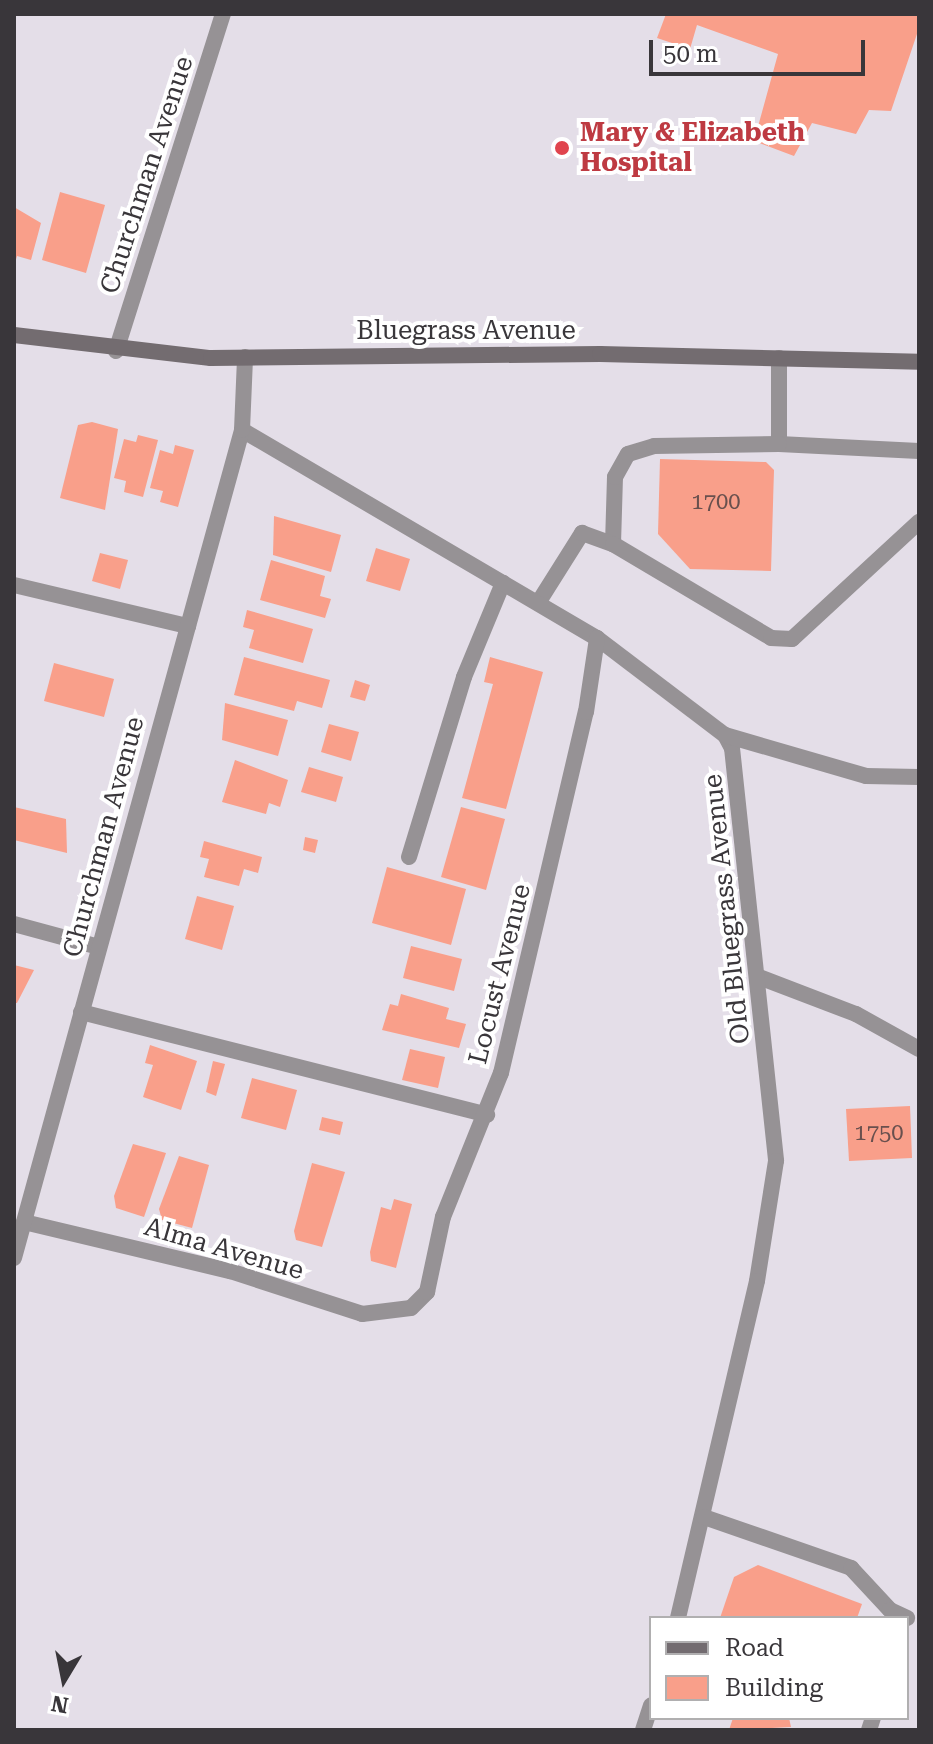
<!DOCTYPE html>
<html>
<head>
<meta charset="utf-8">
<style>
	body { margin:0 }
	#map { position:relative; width:933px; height:1744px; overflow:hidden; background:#e4dee8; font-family:"Roboto Serif",serif }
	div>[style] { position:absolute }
	.building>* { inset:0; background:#f99f8a }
	.lane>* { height:16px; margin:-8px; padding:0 8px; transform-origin:8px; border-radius:8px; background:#969295 }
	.street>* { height:16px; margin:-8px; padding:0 8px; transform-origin:8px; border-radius:8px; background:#969295 }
	.secondary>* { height:16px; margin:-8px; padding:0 8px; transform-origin:8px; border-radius:8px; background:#736c70 }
	.dots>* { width:22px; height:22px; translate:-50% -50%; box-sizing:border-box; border:4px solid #fff; border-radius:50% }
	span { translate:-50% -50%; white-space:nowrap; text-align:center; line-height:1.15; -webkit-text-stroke:8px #fff; paint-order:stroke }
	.number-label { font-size:22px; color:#69504e }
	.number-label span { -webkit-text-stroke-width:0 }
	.health-label { font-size:26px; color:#be3a42; font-weight:700 }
	.left { translate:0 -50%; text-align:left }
	.street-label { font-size:26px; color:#39363a }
	.frame { position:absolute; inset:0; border:16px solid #39363a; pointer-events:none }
	.legend { position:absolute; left:649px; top:1616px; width:260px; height:104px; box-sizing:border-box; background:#fff; border:2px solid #b0afb0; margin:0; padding:10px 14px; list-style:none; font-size:24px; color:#39363a }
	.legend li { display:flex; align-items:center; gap:16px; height:40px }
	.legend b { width:40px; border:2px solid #b0afb0 }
	.north { position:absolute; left:24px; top:1640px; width:80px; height:80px; -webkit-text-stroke:6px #fff; paint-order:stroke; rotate:190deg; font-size:22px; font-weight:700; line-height:32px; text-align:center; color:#39363a }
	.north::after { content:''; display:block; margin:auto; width:28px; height:36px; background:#39363a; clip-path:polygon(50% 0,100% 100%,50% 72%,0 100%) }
	.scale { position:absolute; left:649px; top:40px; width:216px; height:36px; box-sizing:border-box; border:4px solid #39363a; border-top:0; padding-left:10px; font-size:24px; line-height:28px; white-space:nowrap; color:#39363a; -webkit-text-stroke:6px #fff; paint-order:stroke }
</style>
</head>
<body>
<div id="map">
	<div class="building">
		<div style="clip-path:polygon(666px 14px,919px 14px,919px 28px,891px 111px,869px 110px,856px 134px,812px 123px,794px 156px,754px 141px,778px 54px,697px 25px,690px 49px,657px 38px)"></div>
		<div style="clip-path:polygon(60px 192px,105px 205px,86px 273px,42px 260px)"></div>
		<div style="clip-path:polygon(14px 207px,41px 223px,31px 260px,17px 256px,15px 263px)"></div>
		<div style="clip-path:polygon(92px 422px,118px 429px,105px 510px,60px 498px,78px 425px)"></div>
		<div style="clip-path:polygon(138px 435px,158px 440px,143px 497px,124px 492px,126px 481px,114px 478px,124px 439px,136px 442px)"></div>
		<div style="clip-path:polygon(175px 445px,194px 450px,178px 507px,160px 502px,163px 491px,150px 488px,160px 450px,173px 454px)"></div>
		<div style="clip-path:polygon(660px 459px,766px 462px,774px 470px,771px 571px,690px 569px,658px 534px)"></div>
		<div style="clip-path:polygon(274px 516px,341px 535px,331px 572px,273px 555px)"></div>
		<div style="clip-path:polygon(376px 548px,410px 559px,400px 591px,366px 581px)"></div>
		<div style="clip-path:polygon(100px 553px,128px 560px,120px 589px,92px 581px)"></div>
		<div style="clip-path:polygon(271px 560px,325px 576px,320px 596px,331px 599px,325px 618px,260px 600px)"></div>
		<div style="clip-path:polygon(247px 610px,313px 629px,303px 663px,249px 648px,254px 630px,243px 627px)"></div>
		<div style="clip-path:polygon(244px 657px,330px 680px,322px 708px,297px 701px,294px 711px,234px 695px)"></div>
		<div style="clip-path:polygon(490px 657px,543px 672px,506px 809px,462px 798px,493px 684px,484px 682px)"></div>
		<div style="clip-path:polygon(54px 663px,114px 679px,104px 717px,44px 701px)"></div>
		<div style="clip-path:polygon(355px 680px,370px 685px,365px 701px,350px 697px)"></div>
		<div style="clip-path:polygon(225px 703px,288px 720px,278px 756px,222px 740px)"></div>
		<div style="clip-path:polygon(329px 724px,359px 732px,351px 761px,321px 752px)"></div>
		<div style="clip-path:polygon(235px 760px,288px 780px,280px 807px,269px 803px,266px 814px,222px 802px)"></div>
		<div style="clip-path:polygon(309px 767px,343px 777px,336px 802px,301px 792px)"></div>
		<div style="clip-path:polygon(14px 807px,66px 819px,67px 853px,14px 840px)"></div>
		<div style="clip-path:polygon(461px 807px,505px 819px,486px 890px,441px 877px)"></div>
		<div style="clip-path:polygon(305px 837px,318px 840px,315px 853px,303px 850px)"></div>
		<div style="clip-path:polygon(204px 841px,262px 857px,258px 873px,244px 869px,239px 886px,204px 877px,209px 859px,200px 857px)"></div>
		<div style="clip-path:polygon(387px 867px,466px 889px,451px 945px,372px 923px)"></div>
		<div style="clip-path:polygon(197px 896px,234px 906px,222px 950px,185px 939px)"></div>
		<div style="clip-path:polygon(411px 946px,462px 959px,454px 991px,403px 978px)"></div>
		<div style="clip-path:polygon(14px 965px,34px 970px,17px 1003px,14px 1003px)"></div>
		<div style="clip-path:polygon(401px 994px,449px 1008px,446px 1019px,466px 1024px,459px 1048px,382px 1030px,390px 1004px,398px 1006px)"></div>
		<div style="clip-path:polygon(150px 1045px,197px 1061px,181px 1110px,143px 1097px,153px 1065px,145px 1063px)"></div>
		<div style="clip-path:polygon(410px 1049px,445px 1057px,438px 1088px,402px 1080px)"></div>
		<div style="clip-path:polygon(213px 1061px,225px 1064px,216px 1096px,206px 1092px)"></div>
		<div style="clip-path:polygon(252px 1078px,297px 1090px,286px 1130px,241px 1118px)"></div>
		<div style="clip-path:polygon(910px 1106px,912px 1158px,849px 1161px,846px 1109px)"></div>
		<div style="clip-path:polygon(322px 1117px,343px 1122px,340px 1135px,319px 1130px)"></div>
		<div style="clip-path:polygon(133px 1144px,166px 1153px,144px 1217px,116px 1208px,114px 1196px)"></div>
		<div style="clip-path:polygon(179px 1156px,209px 1165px,192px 1228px,162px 1220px,159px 1209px)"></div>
		<div style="clip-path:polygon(312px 1163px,345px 1172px,322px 1247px,296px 1240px,294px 1231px)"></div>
		<div style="clip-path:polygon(394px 1199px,412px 1204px,396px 1268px,371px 1261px,370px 1252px,381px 1207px,391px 1210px)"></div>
		<div style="clip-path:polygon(758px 1565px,862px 1604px,857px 1618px,720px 1618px,734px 1577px)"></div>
		<div style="clip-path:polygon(733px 1718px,789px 1718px,791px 1727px,729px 1730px)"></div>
	</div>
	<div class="lane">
		<div style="left:779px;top:358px;width:86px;rotate:90deg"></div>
		<div style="left:779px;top:444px;width:140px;rotate:2.9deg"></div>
		<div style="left:613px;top:544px;width:67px;rotate:-88.3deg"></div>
		<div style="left:615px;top:477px;width:26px;rotate:-61deg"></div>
		<div style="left:628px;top:454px;width:27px;rotate:-17deg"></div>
		<div style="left:654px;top:446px;width:125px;rotate:-0.9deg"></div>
		<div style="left:14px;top:585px;width:179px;rotate:13.3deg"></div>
		<div style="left:538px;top:603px;width:83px;rotate:-57.8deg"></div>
		<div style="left:582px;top:533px;width:33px;rotate:20deg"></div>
		<div style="left:613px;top:544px;width:184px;rotate:30.7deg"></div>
		<div style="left:771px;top:638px;width:21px;rotate:3deg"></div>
		<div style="left:792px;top:639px;width:173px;rotate:-42.7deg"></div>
		<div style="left:409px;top:857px;width:188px;rotate:-73deg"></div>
		<div style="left:464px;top:677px;width:102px;rotate:-67.5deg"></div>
		<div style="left:759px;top:977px;width:104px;rotate:20.9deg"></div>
		<div style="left:856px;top:1014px;width:72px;rotate:29.1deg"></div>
		<div style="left:81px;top:1012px;width:419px;rotate:14.2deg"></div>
		<div style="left:643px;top:1730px;width:26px;rotate:-72deg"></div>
		<div style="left:869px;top:1730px;width:13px;rotate:-72deg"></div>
	</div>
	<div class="street">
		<div style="left:116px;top:351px;width:354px;rotate:-72.4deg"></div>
		<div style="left:242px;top:430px;width:411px;rotate:30.4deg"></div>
		<div style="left:597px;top:638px;width:161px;rotate:37.2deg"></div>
		<div style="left:725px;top:735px;width:15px;rotate:62deg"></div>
		<div style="left:732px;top:748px;width:415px;rotate:83.9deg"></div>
		<div style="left:776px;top:1161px;width:121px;rotate:99deg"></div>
		<div style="left:757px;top:1281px;width:346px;rotate:103.2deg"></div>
		<div style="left:725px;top:735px;width:147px;rotate:16.2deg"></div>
		<div style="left:866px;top:776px;width:53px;rotate:1.1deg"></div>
		<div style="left:14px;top:924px;width:88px;rotate:15.1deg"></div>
		<div style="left:24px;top:1222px;width:212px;rotate:13.4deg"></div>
		<div style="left:230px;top:1271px;width:139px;rotate:18deg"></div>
		<div style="left:362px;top:1314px;width:49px;rotate:-7deg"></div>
		<div style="left:411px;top:1308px;width:23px;rotate:-45deg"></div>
		<div style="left:427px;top:1292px;width:77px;rotate:-78deg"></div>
		<div style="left:443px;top:1217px;width:155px;rotate:-68.1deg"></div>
		<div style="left:501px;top:1073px;width:371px;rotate:-76.8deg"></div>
		<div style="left:586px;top:712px;width:75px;rotate:-81.5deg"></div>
		<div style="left:14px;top:1258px;width:859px;rotate:-74.6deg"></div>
		<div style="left:242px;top:430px;width:73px;rotate:-87.6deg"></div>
		<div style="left:704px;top:1517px;width:156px;rotate:19.1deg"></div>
		<div style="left:851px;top:1568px;width:57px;rotate:47.1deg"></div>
		<div style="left:890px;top:1610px;width:19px;rotate:25deg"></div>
	</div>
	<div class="secondary">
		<div style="left:14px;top:335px;width:198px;rotate:6.7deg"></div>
		<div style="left:211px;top:358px;width:389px;rotate:-0.6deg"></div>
		<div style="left:600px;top:354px;width:319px;rotate:1.4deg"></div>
	</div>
	<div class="dots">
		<div style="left:562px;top:148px;background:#e0444e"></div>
	</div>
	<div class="number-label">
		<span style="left:716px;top:502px">1700</span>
		<span style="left:879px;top:1133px">1750</span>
	</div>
	<div class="health-label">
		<span class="left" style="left:580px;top:148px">Mary &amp; Elizabeth<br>Hospital</span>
	</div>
	<div class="street-label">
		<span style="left:147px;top:175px;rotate:-72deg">Churchman Avenue</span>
		<span style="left:466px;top:331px">Bluegrass Avenue</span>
		<span style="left:104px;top:837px;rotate:-75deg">Churchman Avenue</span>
		<span style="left:727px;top:909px;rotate:-96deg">Old Bluegrass Avenue</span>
		<span style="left:500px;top:974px;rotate:-76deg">Locust Avenue</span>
		<span style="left:224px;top:1249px;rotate:16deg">Alma Avenue</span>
	</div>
	<div class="frame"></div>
	<ul class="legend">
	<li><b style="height:10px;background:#736c70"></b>Road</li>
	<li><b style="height:22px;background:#f99f8a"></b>Building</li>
	</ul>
	<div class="north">N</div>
	<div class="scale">50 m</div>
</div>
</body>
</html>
